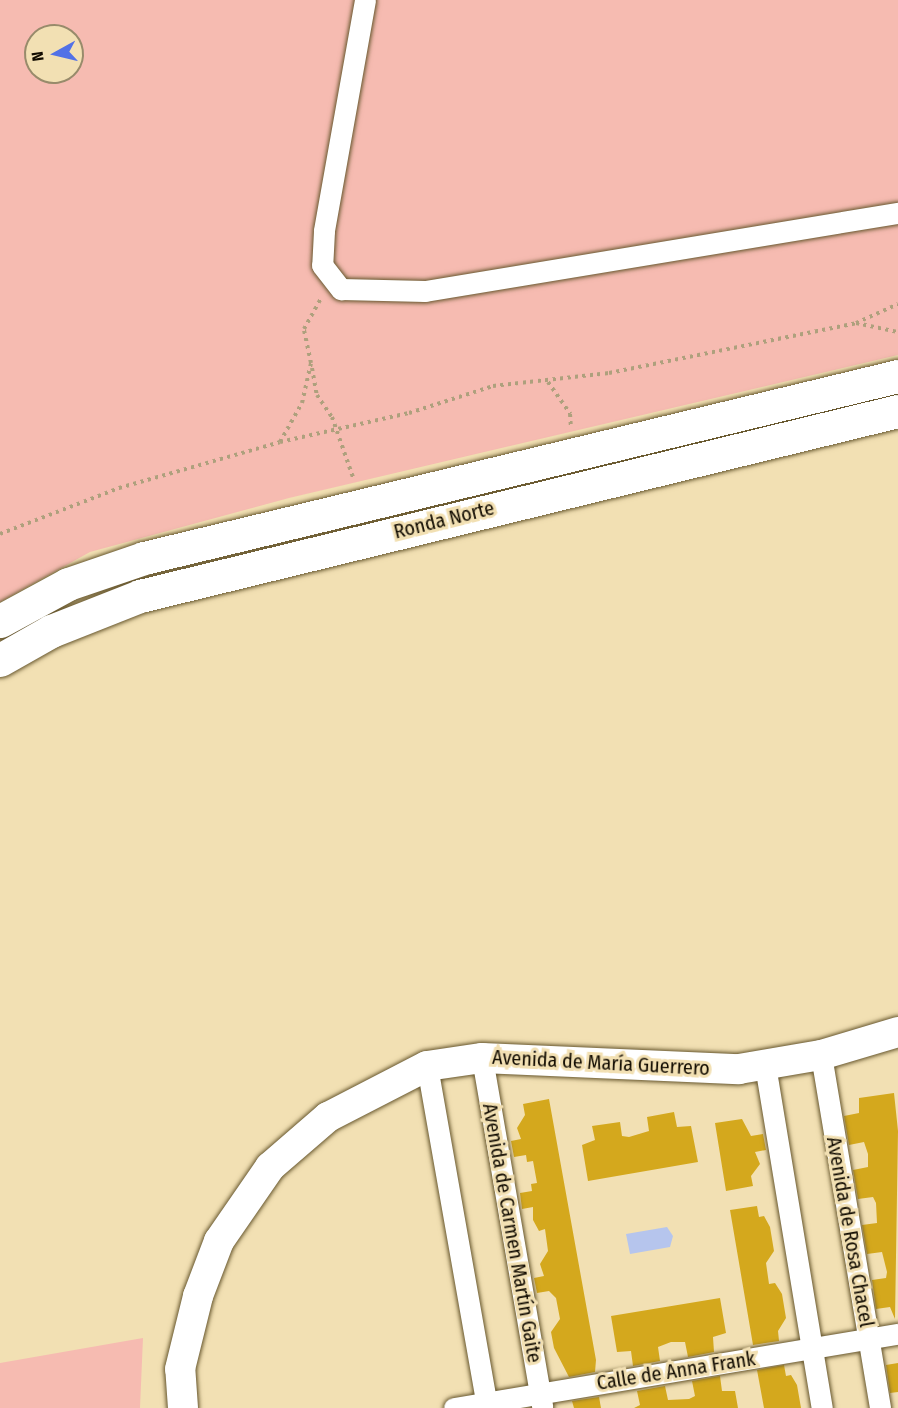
<!DOCTYPE html>
<html>
<head>
<meta charset="utf-8">
<style>
	body { margin:0 }
	#map { position:relative; width:898px; height:1408px; overflow:hidden; background:#f2e0b3; font-family:"Fira Sans Condensed",sans-serif }
	div>[style] { position:absolute }
	.green>* { inset:0; background:#f6bbb1 }
	.water>* { inset:0; background:#b6c5ed }
	.building>* { inset:0; background:#d4a81d }
	.path>* { height:4px; margin-top:-2px; transform-origin:0; background:repeating-linear-gradient(90deg,#aea07d 0 3px,transparent 0 7.5px) }
	.roads { filter:drop-shadow(0 0 2px #67572e) drop-shadow(0 0 2px #67572e) }
	.street>* { height:21px; margin:-10.5px; padding:0 10.5px; transform-origin:10.5px; border-radius:10.5px; background:#fff }
	.secondary>* { height:30px; margin:-15px; padding:0 15px; transform-origin:15px; border-radius:15px; background:#fff }
	.primary>* { height:33px; margin:-16.5px; padding:0 16.5px; transform-origin:16.5px; border-radius:16.5px; background:#fff }
	span { translate:-50% -50%; white-space:nowrap; text-align:center; line-height:1.15; -webkit-text-stroke:6px #f2e0b3; paint-order:stroke }
	.street-label { font-size:20px; color:#110b00 }
	.north { position:absolute; left:24px; top:24px; width:60px; height:60px; box-sizing:border-box; background:#f2e0b3; border:2px solid #988b6b; border-radius:50%; rotate:262deg; font-size:16px; font-weight:700; line-height:24px; text-align:center; color:#110b00 }
	.north::after { content:''; display:block; margin:auto; width:21px; height:27px; background:#5271e6; clip-path:polygon(50% 0,100% 100%,50% 72%,0 100%) }
</style>
</head>
<body>
<div id="map">
	<div class="green">
		<div style="clip-path:polygon(evenodd,0 0,898px 0,898px 355px,289px 498px,90px 552px,0 602px,0 0,36px 36px,72px 36px,72px 72px,36px 72px,36px 36px)"></div>
		<div style="clip-path:polygon(143px 1338px,140px 1408px,0 1408px,0 1363px)"></div>
	</div>
	<div class="water">
		<div style="clip-path:polygon(667px 1227px,673px 1236px,670px 1247px,630px 1254px,626px 1234px)"></div>
	</div>
	<div class="building">
		<div style="clip-path:polygon(894px 1093px,898px 1131px,895px 1319px,890px 1307px,876px 1309px,872px 1280px,886px 1278px,887px 1272px,882px 1252px,867px 1254px,862px 1225px,877px 1223px,876px 1203px,873px 1197px,858px 1199px,853px 1170px,868px 1167px,868px 1154px,864px 1142px,849px 1145px,844px 1116px,859px 1113px,859px 1098px)"></div>
		<div style="clip-path:polygon(549px 1099px,596px 1360px,595px 1372px,569px 1377px,554px 1348px,551px 1332px,560px 1319px,556px 1298px,549px 1291px,537px 1293px,534px 1278px,544px 1276px,540px 1264px,548px 1251px,545px 1229px,539px 1231px,533px 1220px,533px 1207px,522px 1209px,520px 1193px,532px 1191px,531px 1184px,537px 1183px,533px 1161px,527px 1162px,526px 1155px,514px 1157px,511px 1141px,521px 1139px,517px 1128px,525px 1115px,523px 1104px)"></div>
		<div style="clip-path:polygon(674px 1112px,677px 1127px,691px 1126px,698px 1162px,588px 1181px,582px 1145px,595px 1140px,592px 1126px,620px 1122px,622px 1136px,629px 1137px,649px 1131px,647px 1117px)"></div>
		<div style="clip-path:polygon(742px 1119px,751px 1136px,763px 1134px,766px 1150px,755px 1152px,760px 1164px,751px 1176px,753px 1186px,726px 1191px,715px 1123px)"></div>
		<div style="clip-path:polygon(757px 1206px,759px 1217px,764px 1216px,770px 1227px,774px 1251px,766px 1263px,769px 1284px,775px 1283px,782px 1294px,786px 1318px,778px 1331px,779px 1341px,753px 1345px,730px 1210px)"></div>
		<div style="clip-path:polygon(720px 1298px,726px 1333px,713px 1337px,714px 1352px,688px 1357px,685px 1342px,671px 1342px,658px 1347px,660px 1361px,633px 1366px,631px 1351px,617px 1352px,611px 1316px)"></div>
		<div style="clip-path:polygon(898px 1363px,898px 1392px,890px 1393px,886px 1365px)"></div>
		<div style="clip-path:polygon(784px 1365px,786px 1376px,791px 1375px,797px 1385px,801px 1408px,764px 1408px,757px 1370px)"></div>
		<div style="clip-path:polygon(720px 1376px,722px 1391px,735px 1391px,738px 1408px,634px 1408px,640px 1405px,637px 1391px,665px 1386px,668px 1400px,689px 1399px,695px 1396px,692px 1381px)"></div>
		<div style="clip-path:polygon(599px 1397px,601px 1408px,574px 1408px,572px 1401px)"></div>
	</div>
	<div class="path">
		<div style="left:856px;top:323px;width:43px;rotate:12.1deg"></div>
		<div style="left:312px;top:368px;width:27px;rotate:80deg"></div>
		<div style="left:317px;top:395px;width:27px;rotate:56deg"></div>
		<div style="left:332px;top:417px;width:67px;rotate:70.8deg"></div>
		<div style="left:548px;top:382px;width:39px;rotate:55deg"></div>
		<div style="left:570px;top:414px;width:15px;rotate:86deg"></div>
		<div style="left:280px;top:442px;width:132px;rotate:-12.7deg"></div>
		<div style="left:409px;top:413px;width:88px;rotate:-17.8deg"></div>
		<div style="left:493px;top:386px;width:117px;rotate:-6.4deg"></div>
		<div style="left:609px;top:373px;width:252px;rotate:-11.4deg"></div>
		<div style="left:856px;top:323px;width:46px;rotate:-24.3deg"></div>
		<div style="left:0;top:534px;width:128px;rotate:-21.1deg"></div>
		<div style="left:119px;top:488px;width:167px;rotate:-15.9deg"></div>
		<div style="left:280px;top:442px;width:45px;rotate:-60.6deg"></div>
		<div style="left:302px;top:403px;width:41px;rotate:-77.3deg"></div>
		<div style="left:311px;top:363px;width:35px;rotate:-102deg"></div>
		<div style="left:304px;top:329px;width:35px;rotate:-61deg"></div>
	</div>
	<div class="roads">
		<div class="street">
			<div style="left:365px;top:0;width:235px;rotate:100.1deg"></div>
			<div style="left:324px;top:231px;width:34px;rotate:93deg"></div>
			<div style="left:322px;top:265px;width:31px;rotate:52deg"></div>
			<div style="left:341px;top:289px;width:84px;rotate:1.4deg"></div>
			<div style="left:425px;top:291px;width:479px;rotate:-9.4deg"></div>
			<div style="left:821px;top:1055px;width:358px;rotate:80.5deg"></div>
			<div style="left:482px;top:1058px;width:354px;rotate:80.2deg"></div>
			<div style="left:765px;top:1065px;width:348px;rotate:80.6deg"></div>
			<div style="left:427px;top:1066px;width:347px;rotate:80deg"></div>
			<div style="left:454px;top:1408px;width:450px;rotate:-9.5deg"></div>
		</div>
		<div class="secondary">
			<div style="left:183px;top:1408px;width:39px;rotate:-94deg"></div>
			<div style="left:180px;top:1369px;width:75px;rotate:-76.1deg"></div>
			<div style="left:198px;top:1296px;width:59px;rotate:-69.1deg"></div>
			<div style="left:219px;top:1241px;width:90px;rotate:-55.4deg"></div>
			<div style="left:270px;top:1167px;width:77px;rotate:-40.8deg"></div>
			<div style="left:328px;top:1117px;width:111px;rotate:-27.3deg"></div>
			<div style="left:427px;top:1066px;width:56px;rotate:-8.3deg"></div>
			<div style="left:482px;top:1058px;width:257px;rotate:2.5deg"></div>
			<div style="left:739px;top:1069px;width:83px;rotate:-9.7deg"></div>
			<div style="left:821px;top:1055px;width:80px;rotate:-16.6deg"></div>
		</div>
		<div class="primary">
			<div style="left:0;top:621px;width:77px;rotate:-28.6deg"></div>
			<div style="left:68px;top:584px;width:80px;rotate:-18.9deg"></div>
			<div style="left:144px;top:558px;width:776px;rotate:-13.57deg"></div>
			<div style="left:0;top:660px;width:59px;rotate:-29.6deg"></div>
			<div style="left:51px;top:631px;width:96px;rotate:-21.5deg"></div>
			<div style="left:140px;top:596px;width:780px;rotate:-13.72deg"></div>
		</div>
	</div>
	<div class="street-label">
		<span style="left:444px;top:520px;rotate:-14deg">Ronda Norte</span>
		<span style="left:601px;top:1063px;rotate:3deg">Avenida de María Guerrero</span>
		<span style="left:850px;top:1232px;rotate:80deg">Avenida de Rosa Chacel</span>
		<span style="left:512px;top:1233px;rotate:80deg">Avenida de Carmen Martín Gaite</span>
		<span style="left:676px;top:1371px;rotate:-9deg">Calle de Anna Frank</span>
	</div>
	<div class="north">N</div>
</div>
</body>
</html>
